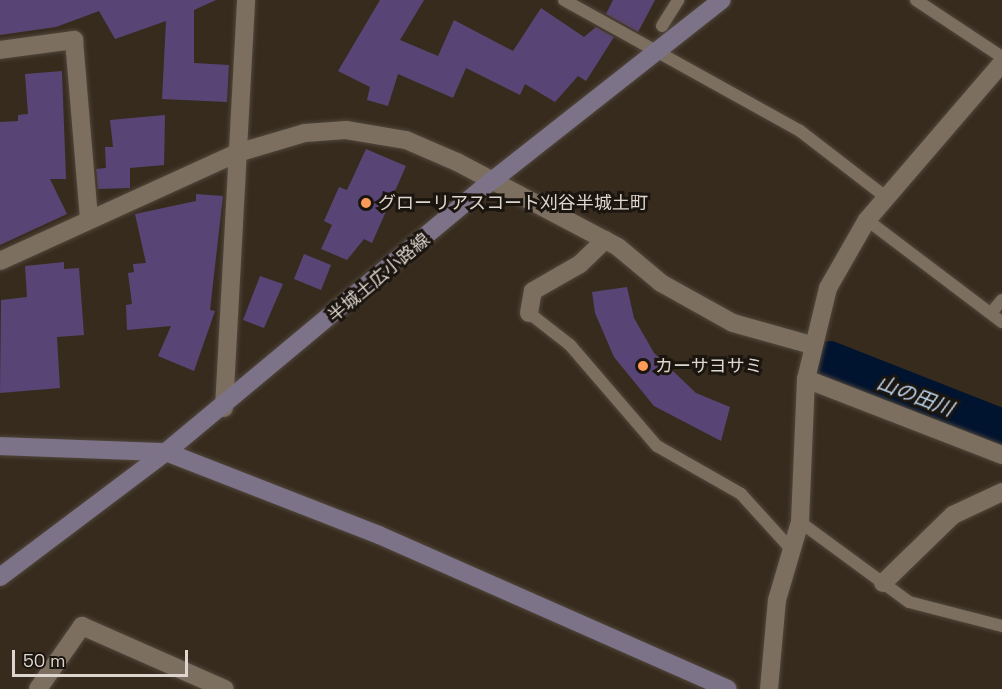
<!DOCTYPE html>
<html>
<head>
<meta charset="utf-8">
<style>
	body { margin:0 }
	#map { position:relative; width:1002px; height:689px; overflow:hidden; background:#372b1e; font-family:"Space Grotesk","Noto Sans JP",sans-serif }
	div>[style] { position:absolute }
	.river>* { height:42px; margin:-21px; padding:0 21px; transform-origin:21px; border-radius:21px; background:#00132f }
	.building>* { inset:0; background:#594575 }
	.roads { filter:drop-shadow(0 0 2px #50463b) drop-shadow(0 0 2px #50463b) }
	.lane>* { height:12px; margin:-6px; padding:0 6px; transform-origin:6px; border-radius:6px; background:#7c6f5f }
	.street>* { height:18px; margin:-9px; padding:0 9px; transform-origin:9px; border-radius:9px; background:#7c6f5f }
	.secondary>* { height:18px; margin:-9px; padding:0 9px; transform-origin:9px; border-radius:9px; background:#7d7388 }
	.dots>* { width:16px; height:16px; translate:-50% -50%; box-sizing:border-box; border:3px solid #1a150f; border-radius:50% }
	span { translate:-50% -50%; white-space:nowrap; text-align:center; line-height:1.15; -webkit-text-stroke:6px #1a150f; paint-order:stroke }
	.poi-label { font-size:18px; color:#ded6ce }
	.left { translate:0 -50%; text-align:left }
	.street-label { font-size:18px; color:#ded6ce }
	.water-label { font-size:20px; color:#c0d7f1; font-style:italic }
	.scale { position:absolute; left:12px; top:650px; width:176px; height:27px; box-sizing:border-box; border:3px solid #ded6ce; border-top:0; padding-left:8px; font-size:18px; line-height:21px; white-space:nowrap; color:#ded6ce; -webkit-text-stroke:4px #1a150f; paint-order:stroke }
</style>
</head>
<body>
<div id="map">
	<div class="river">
		<div style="left:829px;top:362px;width:186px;rotate:21.5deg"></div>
	</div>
	<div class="building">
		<div style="clip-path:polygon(0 0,216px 0,194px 10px,194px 63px,229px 65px,227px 102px,162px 99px,166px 21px,115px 39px,99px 11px,56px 27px,0 35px)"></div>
		<div style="clip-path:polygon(380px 0,424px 0,400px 40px,438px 56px,454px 20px,513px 51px,541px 8px,584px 37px,596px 27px,614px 37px,586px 81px,578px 76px,555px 102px,525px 84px,520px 95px,466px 68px,453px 98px,398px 74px,388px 106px,367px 100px,370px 87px,338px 71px)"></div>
		<div style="clip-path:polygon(613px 0,655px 0,638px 32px,606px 14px)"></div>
		<div style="clip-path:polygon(62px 71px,66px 179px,50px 179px,67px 214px,0 245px,0 122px,18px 121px,18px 115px,28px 114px,25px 74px)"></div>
		<div style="clip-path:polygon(165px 115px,164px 165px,130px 168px,130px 188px,98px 189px,96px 169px,106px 168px,105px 147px,113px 147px,110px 120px)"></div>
		<div style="clip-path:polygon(366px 149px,406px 166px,372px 243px,364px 239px,347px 260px,321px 249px,332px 225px,324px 221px,339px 187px,347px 190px)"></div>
		<div style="clip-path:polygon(196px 194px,223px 196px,210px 310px,215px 311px,194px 371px,158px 356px,171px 326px,127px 330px,126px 305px,132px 304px,128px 273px,134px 272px,133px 264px,146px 263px,135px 214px,196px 201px)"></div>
		<div style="clip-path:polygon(304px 254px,331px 265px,321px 290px,294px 279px)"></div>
		<div style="clip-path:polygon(64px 262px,64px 269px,79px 268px,84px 335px,57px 337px,60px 388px,0 393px,1px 300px,27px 297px,25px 266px)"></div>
		<div style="clip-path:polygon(260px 276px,283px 284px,264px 328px,243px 320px)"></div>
		<div style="clip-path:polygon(627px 287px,634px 318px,654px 353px,696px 393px,730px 407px,721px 441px,654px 406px,614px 357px,595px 313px,592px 292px)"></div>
	</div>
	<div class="roads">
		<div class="lane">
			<div style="left:564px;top:0;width:270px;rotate:29deg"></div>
			<div style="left:800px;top:131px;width:110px;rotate:37.6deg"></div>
			<div style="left:916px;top:0;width:103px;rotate:33.5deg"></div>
			<div style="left:662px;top:26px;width:31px;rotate:-58deg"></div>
			<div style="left:867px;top:220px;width:169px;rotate:37.1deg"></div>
			<div style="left:529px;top:313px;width:52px;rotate:38deg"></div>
			<div style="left:570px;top:345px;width:133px;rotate:49.3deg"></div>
			<div style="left:657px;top:446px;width:97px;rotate:29.7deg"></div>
			<div style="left:741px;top:494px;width:76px;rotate:47.7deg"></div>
			<div style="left:991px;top:313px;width:17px;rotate:-50deg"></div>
			<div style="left:800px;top:522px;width:135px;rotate:36.3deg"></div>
			<div style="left:909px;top:602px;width:96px;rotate:14.5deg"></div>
		</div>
		<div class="street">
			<div style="left:0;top:50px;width:75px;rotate:-7.7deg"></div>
			<div style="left:74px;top:40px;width:180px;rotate:85.2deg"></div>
			<div style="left:0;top:261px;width:260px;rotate:-24.5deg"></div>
			<div style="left:237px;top:153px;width:71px;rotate:-16.4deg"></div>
			<div style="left:305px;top:133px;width:41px;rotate:-4.2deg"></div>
			<div style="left:346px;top:130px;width:61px;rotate:9.5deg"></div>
			<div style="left:406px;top:140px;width:56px;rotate:23.3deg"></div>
			<div style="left:457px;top:162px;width:182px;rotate:27.8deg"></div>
			<div style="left:618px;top:247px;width:56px;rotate:39.9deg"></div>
			<div style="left:661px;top:283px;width:82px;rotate:29.1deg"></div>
			<div style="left:733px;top:323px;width:82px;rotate:15.6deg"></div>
			<div style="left:529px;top:313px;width:22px;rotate:-80deg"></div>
			<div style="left:533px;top:291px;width:54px;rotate:-29.9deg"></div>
			<div style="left:580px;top:264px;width:35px;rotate:-44deg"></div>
			<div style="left:806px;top:379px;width:210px;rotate:21.2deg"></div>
			<div style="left:224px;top:408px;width:409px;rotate:-86.9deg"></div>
			<div style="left:883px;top:583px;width:98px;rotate:-44.2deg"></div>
			<div style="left:953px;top:515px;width:54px;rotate:-25.1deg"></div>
			<div style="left:38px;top:689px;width:77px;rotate:-55.1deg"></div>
			<div style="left:82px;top:626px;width:156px;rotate:23.8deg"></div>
			<div style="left:769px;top:689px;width:89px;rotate:-84.9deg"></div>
			<div style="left:777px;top:600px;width:81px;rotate:-73.6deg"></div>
			<div style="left:800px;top:522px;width:143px;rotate:-87.6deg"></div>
			<div style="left:806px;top:379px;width:94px;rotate:-76.4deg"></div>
			<div style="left:828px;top:288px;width:78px;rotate:-60.2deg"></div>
			<div style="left:867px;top:220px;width:207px;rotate:-49.3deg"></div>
		</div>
		<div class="secondary">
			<div style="left:0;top:446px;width:166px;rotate:2.1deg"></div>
			<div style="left:166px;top:452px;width:425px;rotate:-39.8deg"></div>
			<div style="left:493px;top:180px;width:291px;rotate:-38.2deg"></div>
			<div style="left:0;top:577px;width:208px;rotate:-37deg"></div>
			<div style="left:166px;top:452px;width:229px;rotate:21.3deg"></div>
			<div style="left:379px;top:535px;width:381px;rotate:23.8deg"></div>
		</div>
	</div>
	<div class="dots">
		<div style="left:366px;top:203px;background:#fe9b59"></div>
		<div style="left:643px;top:366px;background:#fe9b59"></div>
	</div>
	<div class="poi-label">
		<span class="left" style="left:378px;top:203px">グローリアスコート刈谷半城土町</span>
		<span class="left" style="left:655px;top:366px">カーサヨサミ</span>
	</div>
	<div class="street-label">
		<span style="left:379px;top:278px;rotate:-40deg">半城土広小路線</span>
	</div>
	<div class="water-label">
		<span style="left:915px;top:396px;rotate:21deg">山の田川</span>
	</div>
	<div class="scale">50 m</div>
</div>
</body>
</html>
